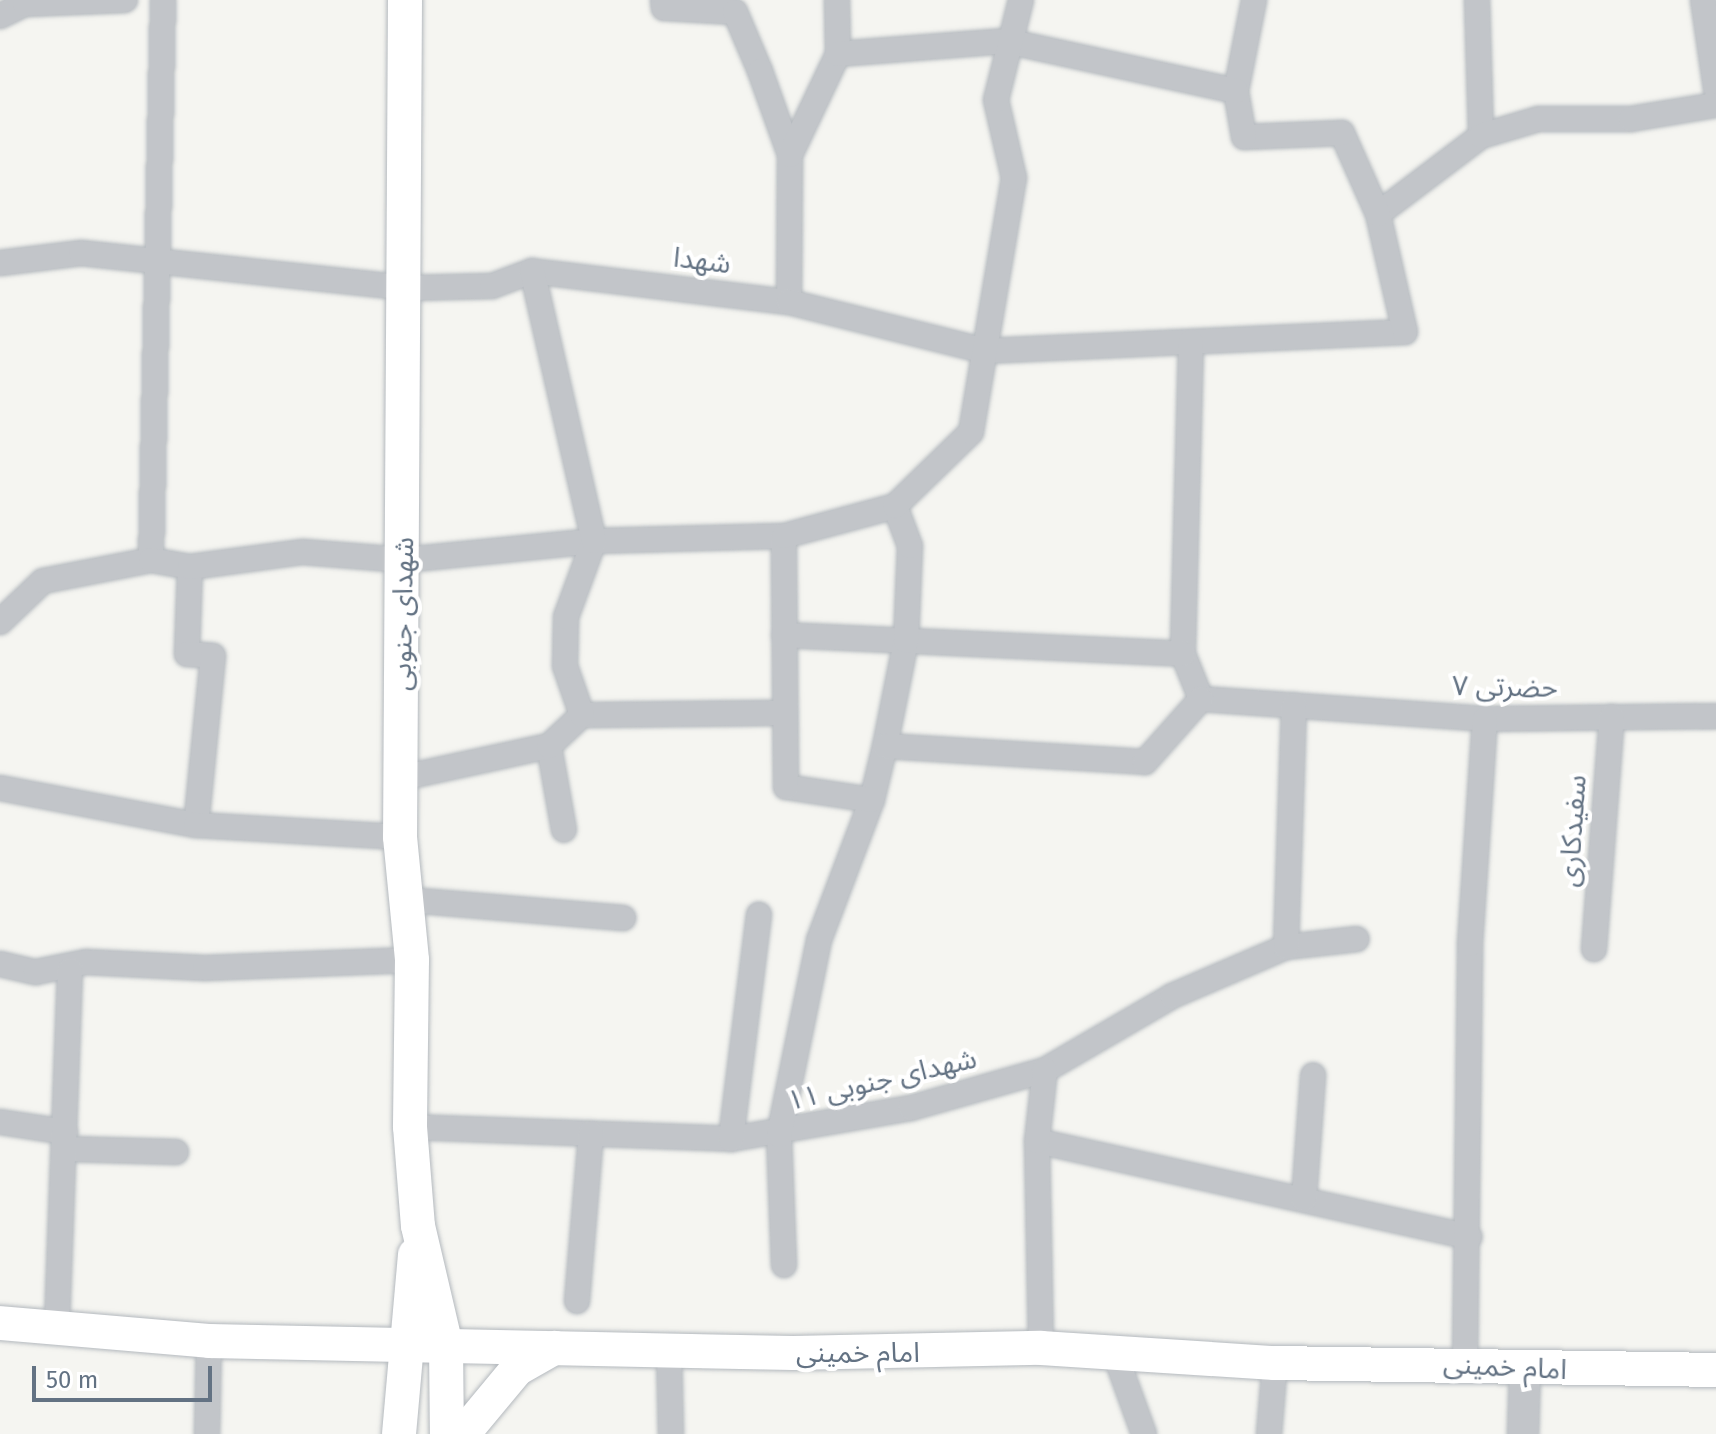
<!DOCTYPE html>
<html>
<head>
<meta charset="utf-8">
<style>
	body { margin:0 }
	#map { position:relative; width:1716px; height:1434px; overflow:hidden; background:#f5f5f1; font-family:"Fira Sans","Noto Sans Arabic",sans-serif }
	div>[style] { position:absolute }
	.roads { filter:drop-shadow(0 0 2px #b4b9be) drop-shadow(0 0 2px #b4b9be) }
	.minor>* { height:24px; margin:-12px; padding:0 12px; transform-origin:12px; border-radius:12px; background:#c2c5c9 }
	.tertiary>* { height:30px; margin:-15px; padding:0 15px; transform-origin:15px; border-radius:15px; background:#c2c5c9 }
	.secondary>* { height:34px; margin:-17px; padding:0 17px; transform-origin:17px; border-radius:17px; background:#fff }
	span { translate:-50% -50%; white-space:nowrap; text-align:center; line-height:1.15; -webkit-text-stroke:8px #fff; paint-order:stroke }
	.street-label { font-size:28px; color:#637283 }
	.scale { position:absolute; left:32px; top:1366px; width:180px; height:36px; box-sizing:border-box; border:4px solid #637283; border-top:0; padding-left:10px; font-size:24px; line-height:28px; white-space:nowrap; color:#637283; -webkit-text-stroke:6px #fff; paint-order:stroke }
</style>
</head>
<body>
<div id="map">
	<div class="roads">
		<div class="minor">
			<div style="left:663px;top:0;width:8px;rotate:83deg"></div>
			<div style="left:664px;top:8px;width:71px;rotate:3.2deg"></div>
			<div style="left:735px;top:12px;width:64px;rotate:67deg"></div>
			<div style="left:760px;top:71px;width:89px;rotate:70.3deg"></div>
			<div style="left:790px;top:155px;width:147px;rotate:90.4deg"></div>
			<div style="left:1477px;top:0;width:136px;rotate:88.3deg"></div>
			<div style="left:1703px;top:0;width:90px;rotate:81.7deg"></div>
			<div style="left:0;top:16px;width:28px;rotate:-26deg"></div>
			<div style="left:25px;top:4px;width:100px;rotate:-2.3deg"></div>
			<div style="left:1236px;top:91px;width:93px;rotate:-78.8deg"></div>
			<div style="left:790px;top:155px;width:112px;rotate:-64.6deg"></div>
			<div style="left:838px;top:54px;width:54px;rotate:-91.1deg"></div>
			<div style="left:1378px;top:214px;width:129px;rotate:-37.1deg"></div>
			<div style="left:1481px;top:136px;width:59px;rotate:-16.6deg"></div>
			<div style="left:1538px;top:119px;width:93px"></div>
			<div style="left:1631px;top:119px;width:86px;rotate:-9.4deg"></div>
			<div style="left:0;top:263px;width:82px;rotate:-7deg"></div>
			<div style="left:81px;top:253px;width:330px;rotate:6.1deg"></div>
			<div style="left:409px;top:288px;width:83px;rotate:-1.4deg"></div>
			<div style="left:492px;top:286px;width:43px;rotate:-20.6deg"></div>
			<div style="left:532px;top:271px;width:259px;rotate:6.9deg"></div>
			<div style="left:789px;top:302px;width:203px;rotate:14deg"></div>
			<div style="left:986px;top:351px;width:419px;rotate:-2.6deg"></div>
			<div style="left:1405px;top:332px;width:121px;rotate:-102.9deg"></div>
			<div style="left:1378px;top:214px;width:89px;rotate:-114deg"></div>
			<div style="left:1342px;top:133px;width:98px;rotate:177.7deg"></div>
			<div style="left:1244px;top:137px;width:47px;rotate:-99.9deg"></div>
			<div style="left:1236px;top:91px;width:235px;rotate:-167.7deg"></div>
			<div style="left:1006px;top:41px;width:169px;rotate:175.6deg"></div>
			<div style="left:1191px;top:342px;width:312px;rotate:91.5deg"></div>
			<div style="left:1183px;top:654px;width:48px;rotate:68.2deg"></div>
			<div style="left:1201px;top:699px;width:285px;rotate:4deg"></div>
			<div style="left:1485px;top:719px;width:231px;rotate:-0.7deg"></div>
			<div style="left:151px;top:560px;width:560px;rotate:-88.77deg"></div>
			<div style="left:190px;top:567px;width:87px;rotate:92deg"></div>
			<div style="left:187px;top:654px;width:26px;rotate:4deg"></div>
			<div style="left:213px;top:656px;width:170px;rotate:95.7deg"></div>
			<div style="left:0;top:622px;width:59px;rotate:-43.6deg"></div>
			<div style="left:43px;top:581px;width:110px;rotate:-11deg"></div>
			<div style="left:151px;top:560px;width:40px;rotate:10deg"></div>
			<div style="left:190px;top:567px;width:114px;rotate:-7.6deg"></div>
			<div style="left:303px;top:552px;width:101px;rotate:4.5deg"></div>
			<div style="left:404px;top:560px;width:191px;rotate:-5.7deg"></div>
			<div style="left:594px;top:541px;width:190px;rotate:-1.5deg"></div>
			<div style="left:784px;top:635px;width:399px;rotate:2.7deg"></div>
			<div style="left:582px;top:715px;width:198px;rotate:-0.6deg"></div>
			<div style="left:549px;top:746px;width:85px;rotate:79.9deg"></div>
			<div style="left:885px;top:746px;width:107px;rotate:-78.7deg"></div>
			<div style="left:906px;top:641px;width:95px;rotate:-87.6deg"></div>
			<div style="left:910px;top:546px;width:43px;rotate:-110.6deg"></div>
			<div style="left:401px;top:778px;width:151px;rotate:-12.2deg"></div>
			<div style="left:549px;top:746px;width:45px;rotate:-43.2deg"></div>
			<div style="left:582px;top:715px;width:52px;rotate:-109.1deg"></div>
			<div style="left:565px;top:666px;width:49px;rotate:-88.8deg"></div>
			<div style="left:566px;top:617px;width:81px;rotate:-69.8deg"></div>
			<div style="left:594px;top:541px;width:277px;rotate:-102.9deg"></div>
			<div style="left:0;top:788px;width:199px;rotate:10.7deg"></div>
			<div style="left:196px;top:825px;width:204px;rotate:3.4deg"></div>
			<div style="left:872px;top:800px;width:56px;rotate:-76.5deg"></div>
			<div style="left:885px;top:746px;width:260px;rotate:3.5deg"></div>
			<div style="left:1145px;top:762px;width:84px;rotate:-48.4deg"></div>
			<div style="left:409px;top:900px;width:215px;rotate:4.8deg"></div>
			<div style="left:1286px;top:947px;width:71px;rotate:-6.4deg"></div>
			<div style="left:1594px;top:949px;width:233px;rotate:-85.6deg"></div>
			<div style="left:0;top:964px;width:37px;rotate:13deg"></div>
			<div style="left:36px;top:972px;width:51px;rotate:-11.3deg"></div>
			<div style="left:86px;top:962px;width:119px;rotate:2.9deg"></div>
			<div style="left:205px;top:968px;width:207px;rotate:-2.2deg"></div>
			<div style="left:0;top:1122px;width:66px;rotate:8.7deg"></div>
			<div style="left:410px;top:1127px;width:321px;rotate:2.1deg"></div>
			<div style="left:731px;top:1139px;width:183px;rotate:-9.8deg"></div>
			<div style="left:911px;top:1108px;width:139px;rotate:-15.8deg"></div>
			<div style="left:1045px;top:1070px;width:147px;rotate:-30.2deg"></div>
			<div style="left:1172px;top:996px;width:124px;rotate:-23.3deg"></div>
			<div style="left:1286px;top:947px;width:242px;rotate:-88.1deg"></div>
			<div style="left:731px;top:1139px;width:226px;rotate:-82.9deg"></div>
			<div style="left:1037px;top:1141px;width:443px;rotate:12.5deg"></div>
			<div style="left:66px;top:1149px;width:110px;rotate:1.6deg"></div>
			<div style="left:1304px;top:1199px;width:124px;rotate:-85.8deg"></div>
			<div style="left:784px;top:1265px;width:130px;rotate:-92.2deg"></div>
			<div style="left:779px;top:1135px;width:199px;rotate:-78.4deg"></div>
			<div style="left:819px;top:940px;width:150px;rotate:-69.3deg"></div>
			<div style="left:872px;top:800px;width:87px;rotate:-171.4deg"></div>
			<div style="left:786px;top:787px;width:251px;rotate:-90.5deg"></div>
			<div style="left:784px;top:536px;width:115px;rotate:-15.1deg"></div>
			<div style="left:895px;top:506px;width:106px;rotate:-44.2deg"></div>
			<div style="left:971px;top:432px;width:258px;rotate:-80.4deg"></div>
			<div style="left:1014px;top:178px;width:80px;rotate:-103deg"></div>
			<div style="left:996px;top:100px;width:103px;rotate:-76deg"></div>
			<div style="left:577px;top:1301px;width:168px;rotate:-85.2deg"></div>
			<div style="left:57px;top:1324px;width:354px;rotate:-87.9deg"></div>
			<div style="left:1041px;top:1348px;width:207px;rotate:-91.1deg"></div>
			<div style="left:1037px;top:1141px;width:71px;rotate:-83.6deg"></div>
			<div style="left:669px;top:1349px;width:85px;rotate:88.7deg"></div>
			<div style="left:1115px;top:1354px;width:85px;rotate:70.1deg"></div>
			<div style="left:1465px;top:1363px;width:419px;rotate:-89.3deg"></div>
			<div style="left:1470px;top:944px;width:225px;rotate:-86.2deg"></div>
			<div style="left:207px;top:1434px;width:93px;rotate:-88.8deg"></div>
			<div style="left:1269px;top:1434px;width:71px;rotate:-85.2deg"></div>
		</div>
		<div class="tertiary">
			<div style="left:1523px;top:1434px;width:64px;rotate:-88.2deg"></div>
		</div>
		<div class="secondary">
			<div style="left:405px;top:0;width:837px;rotate:90.34deg"></div>
			<div style="left:400px;top:837px;width:124px;rotate:84.4deg"></div>
			<div style="left:412px;top:960px;width:167px;rotate:90.7deg"></div>
			<div style="left:410px;top:1127px;width:99px;rotate:85.4deg"></div>
			<div style="left:418px;top:1226px;width:122px;rotate:76.8deg"></div>
			<div style="left:446px;top:1345px;width:89px;rotate:89.4deg"></div>
			<div style="left:0;top:1323px;width:210px;rotate:4.9deg"></div>
			<div style="left:209px;top:1341px;width:584px;rotate:1.18deg"></div>
			<div style="left:793px;top:1353px;width:248px;rotate:-1.2deg"></div>
			<div style="left:1041px;top:1348px;width:234px;rotate:3.7deg"></div>
			<div style="left:1275px;top:1363px;width:441px;rotate:0.9deg"></div>
			<div style="left:399px;top:1434px;width:180px;rotate:-84.9deg"></div>
			<div style="left:463px;top:1434px;width:85px;rotate:-50.3deg"></div>
			<div style="left:517px;top:1369px;width:43px;rotate:-29.6deg"></div>
		</div>
	</div>
	<div class="street-label">
		<span style="left:702px;top:261px;rotate:7deg">شهدا</span>
		<span style="left:403px;top:614px;rotate:-89deg">شهدای جنوبی</span>
		<span style="left:1505px;top:687px;rotate:1deg">حضرتی ۷</span>
		<span style="left:1573px;top:831px;rotate:-86deg">سفیدکاری</span>
		<span style="left:882px;top:1080px;rotate:-13deg">۱۱ شهدای جنوبی</span>
		<span style="left:858px;top:1353px">امام خمینی</span>
		<span style="left:1505px;top:1367px;rotate:3deg">امام خمینی</span>
	</div>
	<div class="scale">50 m</div>
</div>
</body>
</html>
